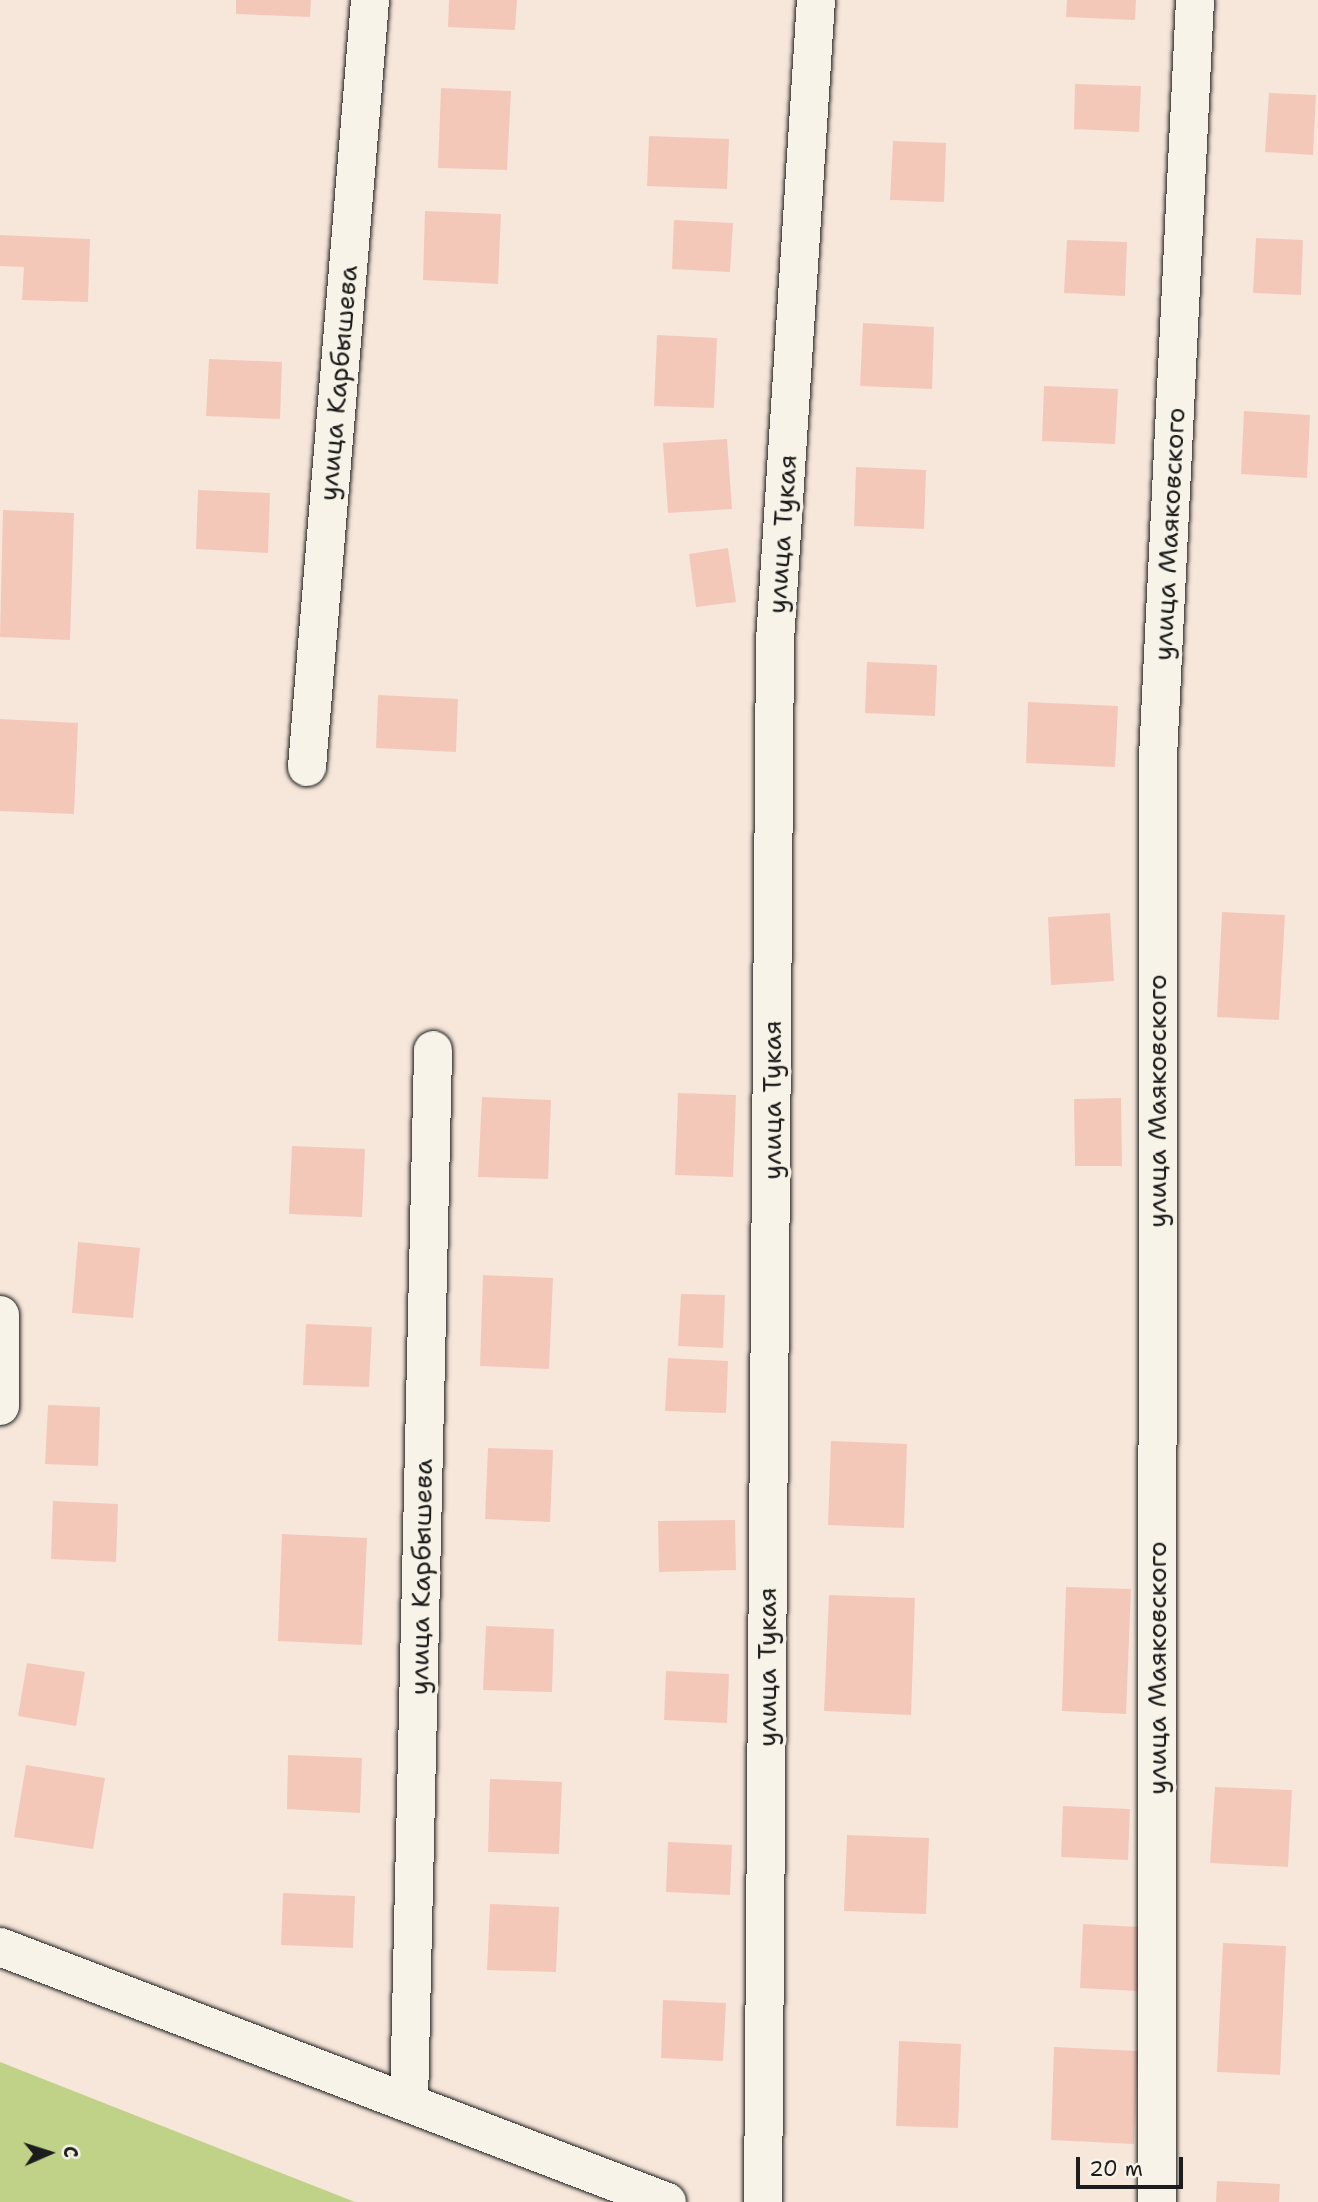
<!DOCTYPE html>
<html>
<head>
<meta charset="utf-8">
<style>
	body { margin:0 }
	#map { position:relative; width:1318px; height:2202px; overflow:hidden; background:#f7e7db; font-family:"Shantell Sans",sans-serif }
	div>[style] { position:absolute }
	.green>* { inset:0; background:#bfd287 }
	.building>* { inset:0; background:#f4c8b9 }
	.roads { filter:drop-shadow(0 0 2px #1c1c1c) drop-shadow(0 0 2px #1c1c1c) }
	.minor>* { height:38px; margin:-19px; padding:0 19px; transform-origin:19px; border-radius:19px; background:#f7f3e8 }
	.tertiary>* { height:38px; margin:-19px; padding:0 19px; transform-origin:19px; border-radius:19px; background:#f7f3e8 }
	span { translate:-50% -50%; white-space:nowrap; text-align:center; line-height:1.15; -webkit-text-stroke:7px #f7f3e8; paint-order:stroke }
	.street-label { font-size:26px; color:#1c1c1c }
	.north { position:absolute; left:14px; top:2118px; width:70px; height:70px; -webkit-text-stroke:5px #f7f3e8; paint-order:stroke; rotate:87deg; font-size:19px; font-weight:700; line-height:28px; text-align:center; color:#1c1c1c }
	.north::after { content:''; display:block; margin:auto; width:24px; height:32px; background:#1c1c1c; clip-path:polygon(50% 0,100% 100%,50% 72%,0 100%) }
	.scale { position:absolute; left:1076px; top:2157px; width:107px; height:32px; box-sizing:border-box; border:4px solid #1c1c1c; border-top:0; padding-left:9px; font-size:21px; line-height:24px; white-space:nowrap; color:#1c1c1c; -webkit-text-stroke:5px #f7f3e8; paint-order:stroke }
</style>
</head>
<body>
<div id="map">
	<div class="green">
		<div style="clip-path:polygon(0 2062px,355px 2202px,0 2202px)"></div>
	</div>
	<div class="building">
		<div style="clip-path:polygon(236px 0,311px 0,310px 17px,236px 14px)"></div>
		<div style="clip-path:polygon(449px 0,517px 0,515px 30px,448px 27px)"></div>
		<div style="clip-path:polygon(1067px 0,1136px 0,1135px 20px,1066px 17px)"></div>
		<div style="clip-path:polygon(1075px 84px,1141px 86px,1139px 132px,1074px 129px)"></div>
		<div style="clip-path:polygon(441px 88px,511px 91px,507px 170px,438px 168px)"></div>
		<div style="clip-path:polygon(1269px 93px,1316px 95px,1313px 155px,1265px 152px)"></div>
		<div style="clip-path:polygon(649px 136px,729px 139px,727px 189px,647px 186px)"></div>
		<div style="clip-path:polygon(893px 141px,946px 143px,944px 202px,890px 200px)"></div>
		<div style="clip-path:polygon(425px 211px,501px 214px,498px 284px,423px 280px)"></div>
		<div style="clip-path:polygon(674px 220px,733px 223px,730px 272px,672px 269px)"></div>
		<div style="clip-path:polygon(0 235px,90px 239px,88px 302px,22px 300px,24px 267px,0 266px)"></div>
		<div style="clip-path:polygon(1256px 238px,1303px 240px,1301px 295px,1253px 293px)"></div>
		<div style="clip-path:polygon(1067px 240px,1127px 242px,1125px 296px,1064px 293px)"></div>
		<div style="clip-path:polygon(863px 323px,934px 327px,932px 389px,860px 386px)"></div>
		<div style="clip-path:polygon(657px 335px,717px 338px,714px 408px,654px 406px)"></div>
		<div style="clip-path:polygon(209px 359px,282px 362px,280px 419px,206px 416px)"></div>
		<div style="clip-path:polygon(1044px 386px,1118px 389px,1115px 444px,1042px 441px)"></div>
		<div style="clip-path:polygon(1244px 411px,1310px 415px,1307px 478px,1241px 474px)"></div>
		<div style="clip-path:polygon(727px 439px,732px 509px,668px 513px,663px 443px)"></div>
		<div style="clip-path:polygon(856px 467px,926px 470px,924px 529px,854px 526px)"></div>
		<div style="clip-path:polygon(198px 490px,270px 493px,268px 553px,196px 549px)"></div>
		<div style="clip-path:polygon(3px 510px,74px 513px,70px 640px,0 637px)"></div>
		<div style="clip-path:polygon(728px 548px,736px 602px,696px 607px,689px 554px)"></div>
		<div style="clip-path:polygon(867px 662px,937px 665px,935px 716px,865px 713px)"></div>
		<div style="clip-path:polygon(378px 695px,458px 699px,456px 752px,376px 748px)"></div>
		<div style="clip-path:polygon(1028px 702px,1118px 706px,1115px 767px,1026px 763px)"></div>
		<div style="clip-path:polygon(0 719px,78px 723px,74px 814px,0 811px)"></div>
		<div style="clip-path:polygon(1222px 912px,1285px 915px,1279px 1020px,1217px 1017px)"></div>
		<div style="clip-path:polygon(1110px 913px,1114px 981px,1051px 985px,1048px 917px)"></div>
		<div style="clip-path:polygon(678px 1093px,736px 1095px,733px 1177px,675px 1175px)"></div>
		<div style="clip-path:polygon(482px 1097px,551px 1100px,548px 1179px,478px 1177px)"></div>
		<div style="clip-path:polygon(1121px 1098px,1122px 1166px,1075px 1166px,1074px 1099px)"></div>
		<div style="clip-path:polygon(292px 1146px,365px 1149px,362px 1217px,289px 1214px)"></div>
		<div style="clip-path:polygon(78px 1242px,140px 1248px,133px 1318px,72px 1313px)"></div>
		<div style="clip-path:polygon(483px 1275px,553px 1278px,549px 1369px,480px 1366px)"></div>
		<div style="clip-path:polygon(681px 1294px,725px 1295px,723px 1348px,678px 1346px)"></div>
		<div style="clip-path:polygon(306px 1324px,372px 1327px,369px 1387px,303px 1385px)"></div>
		<div style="clip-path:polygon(668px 1358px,728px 1361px,726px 1413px,665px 1411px)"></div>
		<div style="clip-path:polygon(48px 1405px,100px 1407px,98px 1466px,45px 1464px)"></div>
		<div style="clip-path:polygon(831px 1441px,907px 1444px,904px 1528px,828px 1525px)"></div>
		<div style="clip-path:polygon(488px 1448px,553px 1450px,550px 1522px,485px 1519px)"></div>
		<div style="clip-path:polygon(53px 1501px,118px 1504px,116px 1562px,51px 1559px)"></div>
		<div style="clip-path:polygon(735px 1520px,736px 1570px,659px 1572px,658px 1521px)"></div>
		<div style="clip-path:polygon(282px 1534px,367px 1538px,362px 1645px,278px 1641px)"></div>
		<div style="clip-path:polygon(1066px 1587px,1131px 1589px,1126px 1714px,1062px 1711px)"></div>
		<div style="clip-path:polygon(829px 1595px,915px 1598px,911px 1715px,824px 1711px)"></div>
		<div style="clip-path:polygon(486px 1626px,554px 1629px,552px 1692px,483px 1690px)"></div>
		<div style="clip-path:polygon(27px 1663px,85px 1672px,76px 1726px,18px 1716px)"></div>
		<div style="clip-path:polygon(666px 1671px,729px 1674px,727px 1723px,664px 1720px)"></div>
		<div style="clip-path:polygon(288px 1755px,362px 1758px,360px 1813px,287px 1809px)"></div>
		<div style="clip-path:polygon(26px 1765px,105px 1778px,93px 1849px,14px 1837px)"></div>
		<div style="clip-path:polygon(490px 1779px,562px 1782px,559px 1854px,488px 1852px)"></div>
		<div style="clip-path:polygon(1215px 1787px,1292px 1790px,1288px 1867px,1210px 1863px)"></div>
		<div style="clip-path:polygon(1063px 1806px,1130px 1809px,1128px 1860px,1061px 1857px)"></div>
		<div style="clip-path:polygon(847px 1835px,929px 1838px,926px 1914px,844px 1911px)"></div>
		<div style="clip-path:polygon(668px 1842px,732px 1845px,730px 1895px,666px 1892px)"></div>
		<div style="clip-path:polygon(283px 1893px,355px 1896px,353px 1948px,281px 1945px)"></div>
		<div style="clip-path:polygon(490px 1904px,559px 1907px,556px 1972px,487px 1970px)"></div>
		<div style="clip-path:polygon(1083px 1924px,1139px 1927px,1137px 1991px,1080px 1988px)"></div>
		<div style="clip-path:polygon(1223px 1943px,1286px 1946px,1280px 2075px,1217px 2072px)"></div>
		<div style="clip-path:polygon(663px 2000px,726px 2003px,723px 2061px,661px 2058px)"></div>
		<div style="clip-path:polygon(899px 2041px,961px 2044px,958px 2128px,896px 2126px)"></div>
		<div style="clip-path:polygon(1054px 2047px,1138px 2051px,1134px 2144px,1051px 2140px)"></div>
		<div style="clip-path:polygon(1217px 2181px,1280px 2184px,1279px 2202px,1216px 2202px)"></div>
	</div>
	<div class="roads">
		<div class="minor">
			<div style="left:307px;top:767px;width:770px;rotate:-85.3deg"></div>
			<div style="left:0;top:1315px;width:91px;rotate:90deg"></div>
			<div style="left:409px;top:2103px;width:1053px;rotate:-88.69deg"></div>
			<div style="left:763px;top:2202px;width:1561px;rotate:-89.56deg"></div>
			<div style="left:775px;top:641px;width:642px;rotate:-86.34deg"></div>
			<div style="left:1157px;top:2202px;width:1445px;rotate:-89.96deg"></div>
			<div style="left:1158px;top:757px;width:758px;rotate:-87.2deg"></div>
		</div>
		<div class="tertiary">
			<div style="left:0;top:1947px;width:714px;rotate:20.92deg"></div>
		</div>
	</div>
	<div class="street-label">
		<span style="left:338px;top:383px;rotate:-85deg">улица Карбышева</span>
		<span style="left:782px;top:534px;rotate:-86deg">улица Тукая</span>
		<span style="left:1169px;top:534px;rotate:-87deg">улица Маяковского</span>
		<span style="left:772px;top:1100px;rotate:-90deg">улица Тукая</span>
		<span style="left:1157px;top:1101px;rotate:-90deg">улица Маяковского</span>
		<span style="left:421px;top:1577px;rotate:-89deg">улица Карбышева</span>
		<span style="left:767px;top:1667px;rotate:-90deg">улица Тукая</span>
		<span style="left:1157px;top:1668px;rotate:-90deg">улица Маяковского</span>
	</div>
	<div class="north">С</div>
	<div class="scale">20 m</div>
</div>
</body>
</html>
